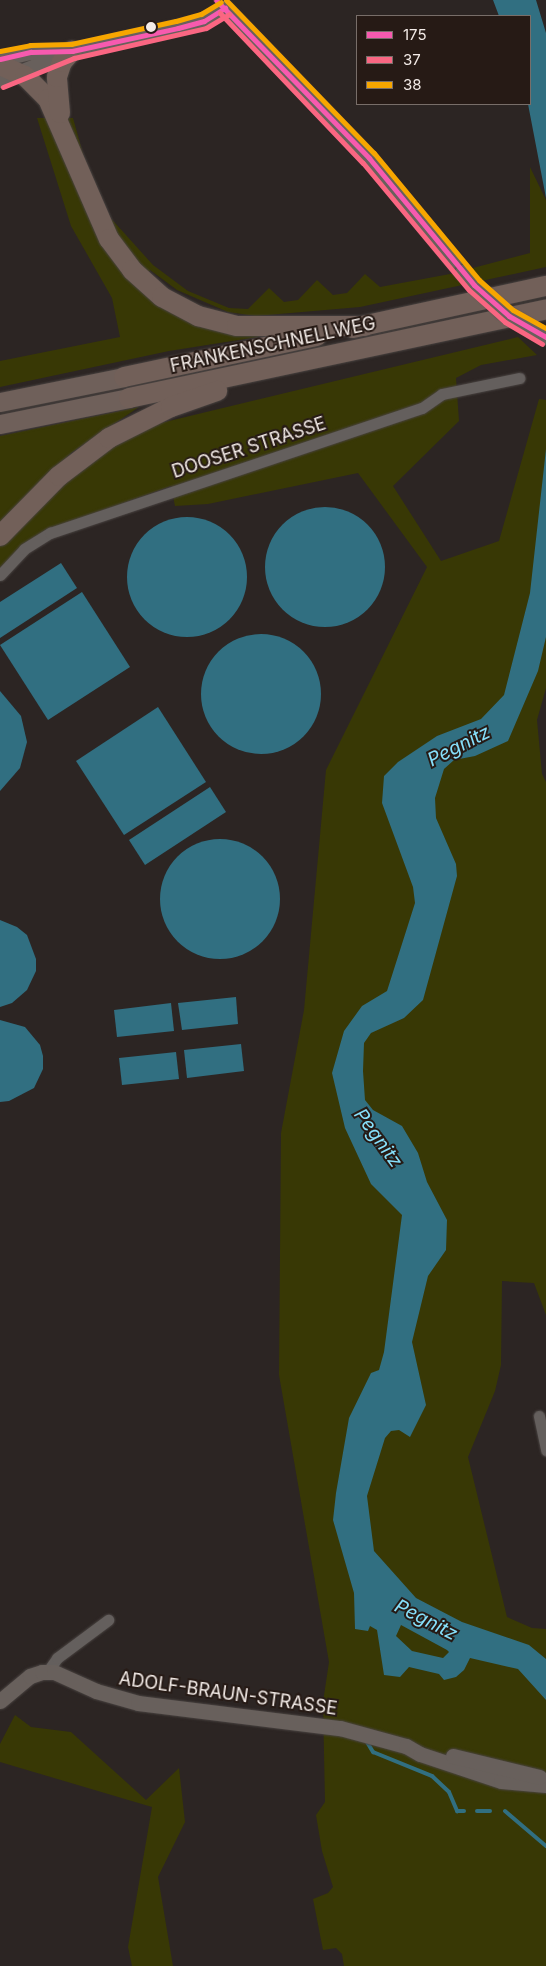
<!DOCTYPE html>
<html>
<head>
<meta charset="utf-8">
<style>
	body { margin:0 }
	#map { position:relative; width:546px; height:1966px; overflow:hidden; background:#2c2523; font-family:Inter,sans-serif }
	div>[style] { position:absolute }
	.green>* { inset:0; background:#383805 }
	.water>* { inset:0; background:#316f81 }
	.round { border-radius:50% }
	.stream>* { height:4px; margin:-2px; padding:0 2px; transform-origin:2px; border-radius:2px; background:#316f81 }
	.roads { filter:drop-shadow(0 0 1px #494341) drop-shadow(0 0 1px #494341) }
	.minor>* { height:11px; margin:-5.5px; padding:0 5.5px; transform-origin:5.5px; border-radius:5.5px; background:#645f5d }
	.secondary>* { height:15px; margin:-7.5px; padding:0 7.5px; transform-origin:7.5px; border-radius:7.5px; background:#68605c }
	.trunk>* { height:19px; margin:-9.5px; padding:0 9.5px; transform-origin:9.5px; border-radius:9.5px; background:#6f605a }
	.motorway>* { height:20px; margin:-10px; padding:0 10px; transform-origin:10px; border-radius:10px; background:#726059 }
	.bridges { filter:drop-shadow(0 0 1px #494341) drop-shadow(0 0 1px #494341) }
	.secondary-bridge>* { height:15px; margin:-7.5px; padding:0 7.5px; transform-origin:7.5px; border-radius:7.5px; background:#68605c }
	.bus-1>* { height:5px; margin:-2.5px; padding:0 2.5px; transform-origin:2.5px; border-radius:2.5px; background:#f75aaf }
	.bus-2>* { height:5px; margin:-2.5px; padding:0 2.5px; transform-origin:2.5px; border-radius:2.5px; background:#fa6682 }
	.bus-3>* { height:5px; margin:-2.5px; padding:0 2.5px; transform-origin:2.5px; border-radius:2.5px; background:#f7a600 }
	.dots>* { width:14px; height:14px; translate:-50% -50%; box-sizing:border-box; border:2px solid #261a15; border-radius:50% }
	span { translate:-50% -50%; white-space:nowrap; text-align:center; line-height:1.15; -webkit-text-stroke:4px #261a15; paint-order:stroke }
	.street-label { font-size:18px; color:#f3ebe7 }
	.water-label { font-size:19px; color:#87e0fb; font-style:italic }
	.legend { position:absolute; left:356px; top:15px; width:175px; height:90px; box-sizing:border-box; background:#261a15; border:1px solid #786e69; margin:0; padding:6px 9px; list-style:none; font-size:15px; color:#f3ebe7 }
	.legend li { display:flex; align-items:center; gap:10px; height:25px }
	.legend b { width:25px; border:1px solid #786e69 }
</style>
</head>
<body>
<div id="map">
	<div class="green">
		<div style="clip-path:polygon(37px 118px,73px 118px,91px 182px,107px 214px,153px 265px,188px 291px,229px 308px,248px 309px,269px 288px,284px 302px,298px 300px,317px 280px,333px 295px,347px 293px,365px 274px,380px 287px,450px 274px,530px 253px,530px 167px,546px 200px,546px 267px,360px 307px,256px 316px,228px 312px,177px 290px,150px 270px,141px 288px,261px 333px,258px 337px,169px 351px,0 387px,0 361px,120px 337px,112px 298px,71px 226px)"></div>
		<div style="clip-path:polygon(518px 337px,537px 355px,481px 365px,456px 378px,459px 421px,393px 486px,441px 561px,499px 541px,539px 399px,546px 400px,546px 688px,537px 720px,542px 774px,546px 782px,546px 1315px,534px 1283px,502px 1281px,501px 1365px,495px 1391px,468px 1457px,507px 1617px,532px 1628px,546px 1629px,546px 1966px,344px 1966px,342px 1954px,336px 1948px,323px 1950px,313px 1899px,328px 1893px,333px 1887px,322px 1851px,316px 1815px,325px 1802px,323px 1702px,329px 1662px,279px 1375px,281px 1133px,304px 1010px,326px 770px,427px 567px,358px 473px,208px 504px,175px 506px,171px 486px,56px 527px,0 568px,0 545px,84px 465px,140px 428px)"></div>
		<div style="clip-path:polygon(139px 407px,71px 453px,0 527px,0 436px)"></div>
		<div style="clip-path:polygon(15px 1715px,31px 1727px,71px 1732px,146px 1800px,179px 1768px,185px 1822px,158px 1877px,173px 1966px,132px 1966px,128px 1947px,152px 1807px,0 1762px,0 1744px)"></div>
	</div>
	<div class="water">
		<div style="clip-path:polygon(493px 0,536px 0,546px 33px,546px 198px,528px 104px,530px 16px,499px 16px)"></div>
		<div style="clip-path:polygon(evenodd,546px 449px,546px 637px,538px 671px,508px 741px,475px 756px,454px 760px,444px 769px,435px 798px,436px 818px,456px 864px,457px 876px,423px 1000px,404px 1018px,371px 1033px,364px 1043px,363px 1071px,365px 1100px,373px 1110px,402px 1126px,418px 1153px,427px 1182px,447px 1220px,446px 1250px,428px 1276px,412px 1342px,426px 1405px,410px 1437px,399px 1430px,391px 1431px,385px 1438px,367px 1496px,374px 1551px,416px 1598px,462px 1622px,529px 1645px,546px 1659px,546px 1700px,518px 1669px,470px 1658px,464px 1670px,456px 1677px,444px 1680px,439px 1674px,409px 1667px,400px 1677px,384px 1675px,377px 1630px,370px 1626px,368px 1631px,355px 1629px,354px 1593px,333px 1520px,336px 1493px,349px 1418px,371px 1373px,379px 1370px,384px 1352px,402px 1215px,371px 1184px,345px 1128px,332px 1073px,344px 1031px,362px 1006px,387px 991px,415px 903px,413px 887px,382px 803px,384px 776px,398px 762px,437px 736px,481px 719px,504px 695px,530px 593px,546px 449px,401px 1625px,447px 1650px,449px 1652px,443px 1658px,412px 1651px,396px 1636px,401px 1625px)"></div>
		<div class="round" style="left:265px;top:507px;width:120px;height:120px"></div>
		<div class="round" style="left:127px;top:517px;width:120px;height:120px"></div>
		<div style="clip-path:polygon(61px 563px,77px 588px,0 638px,0 602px)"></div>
		<div style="clip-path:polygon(82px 592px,130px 667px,48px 720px,0 645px)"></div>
		<div class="round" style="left:201px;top:634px;width:120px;height:120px"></div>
		<div style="clip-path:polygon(0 691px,21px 716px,27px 742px,20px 768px,0 791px)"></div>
		<div style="clip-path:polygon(158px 707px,206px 782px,124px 835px,76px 761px)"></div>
		<div style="clip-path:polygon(210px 787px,226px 812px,145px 865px,129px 840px)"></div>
		<div class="round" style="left:160px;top:839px;width:120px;height:120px"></div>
		<div style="clip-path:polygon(0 920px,17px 927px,27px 935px,36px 959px,36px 971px,27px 990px,12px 1003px,0 1007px)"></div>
		<div style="clip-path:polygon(236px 997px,238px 1024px,182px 1030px,178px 1003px)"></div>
		<div style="clip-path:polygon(171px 1003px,174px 1031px,117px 1037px,114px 1010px)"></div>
		<div style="clip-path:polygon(0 1020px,25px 1027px,40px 1045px,43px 1056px,43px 1069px,34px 1088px,9px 1101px,0 1102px)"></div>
		<div style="clip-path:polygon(241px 1044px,244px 1071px,187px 1078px,184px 1050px)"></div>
		<div style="clip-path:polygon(176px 1052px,179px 1079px,122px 1085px,119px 1058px)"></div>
	</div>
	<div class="stream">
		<div style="left:367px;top:1742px;width:12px;rotate:59deg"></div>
		<div style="left:373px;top:1752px;width:64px;rotate:22.1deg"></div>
		<div style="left:432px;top:1776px;width:23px;rotate:43deg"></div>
		<div style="left:449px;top:1792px;width:21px;rotate:67deg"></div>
		<div style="left:457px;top:1811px;width:7px"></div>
		<div style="left:477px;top:1811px;width:13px"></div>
		<div style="left:505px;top:1811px;width:54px;rotate:40.5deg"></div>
	</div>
	<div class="roads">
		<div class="minor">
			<div style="left:0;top:575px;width:35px;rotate:-47deg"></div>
			<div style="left:24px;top:549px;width:31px;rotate:-32deg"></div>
			<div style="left:50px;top:533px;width:392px;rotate:-18.6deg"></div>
			<div style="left:422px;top:408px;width:24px;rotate:-35deg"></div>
			<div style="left:442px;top:394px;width:79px;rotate:-11.7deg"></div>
			<div style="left:539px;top:1416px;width:35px;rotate:78deg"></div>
			<div style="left:48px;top:1671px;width:16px;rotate:-55deg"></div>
			<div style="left:57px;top:1658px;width:64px;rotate:-36.7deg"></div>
		</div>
		<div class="secondary">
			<div style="left:0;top:59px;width:32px;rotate:-13deg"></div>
			<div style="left:31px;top:52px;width:34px;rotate:-2deg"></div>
			<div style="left:0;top:80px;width:78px;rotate:-21.9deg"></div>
			<div style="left:72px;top:51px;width:135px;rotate:-12.8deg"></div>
			<div style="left:204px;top:21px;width:25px;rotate:-32deg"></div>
			<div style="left:225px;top:8px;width:208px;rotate:46.2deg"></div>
			<div style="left:369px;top:158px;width:147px;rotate:50.8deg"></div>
			<div style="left:0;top:1701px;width:39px;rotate:-40deg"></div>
			<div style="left:30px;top:1676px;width:13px;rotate:-18deg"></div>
			<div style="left:42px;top:1672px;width:12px"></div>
			<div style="left:54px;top:1672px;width:46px;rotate:24.3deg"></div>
			<div style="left:96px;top:1691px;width:44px;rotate:15.9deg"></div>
			<div style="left:138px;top:1703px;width:204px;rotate:7.1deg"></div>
			<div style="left:340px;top:1728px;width:68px;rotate:15.3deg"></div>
			<div style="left:406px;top:1746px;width:16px;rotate:30deg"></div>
			<div style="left:420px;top:1754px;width:85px;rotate:18.4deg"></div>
			<div style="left:501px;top:1781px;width:45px;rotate:5.1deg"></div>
			<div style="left:453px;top:1756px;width:89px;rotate:13.6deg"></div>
		</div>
		<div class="trunk">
			<div style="left:0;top:402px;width:126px;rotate:-11.4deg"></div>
			<div style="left:0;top:424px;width:132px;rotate:-11.4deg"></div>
		</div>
		<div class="motorway">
			<div style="left:0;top:65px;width:27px;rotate:24deg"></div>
			<div style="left:25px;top:76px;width:33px;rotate:45deg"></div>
			<div style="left:48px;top:99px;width:153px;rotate:66.5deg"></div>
			<div style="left:109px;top:239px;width:39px;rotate:53deg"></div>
			<div style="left:132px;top:270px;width:40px;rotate:42deg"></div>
			<div style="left:162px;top:297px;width:41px;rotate:27.8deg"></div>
			<div style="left:198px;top:316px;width:40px;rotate:14.4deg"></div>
			<div style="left:237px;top:326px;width:128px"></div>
			<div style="left:60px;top:113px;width:36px;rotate:-95deg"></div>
			<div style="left:57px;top:77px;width:16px;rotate:-72deg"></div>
			<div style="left:62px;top:62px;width:15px;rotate:-48deg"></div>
			<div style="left:353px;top:328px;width:198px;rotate:-12.3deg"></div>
			<div style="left:124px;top:377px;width:197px;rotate:-12deg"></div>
			<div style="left:129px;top:398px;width:426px;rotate:-12deg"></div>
			<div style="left:0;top:536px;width:84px;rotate:-45.5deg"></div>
			<div style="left:59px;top:476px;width:63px;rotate:-37.2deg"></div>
			<div style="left:109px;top:438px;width:69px;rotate:-26.6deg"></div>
			<div style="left:171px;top:407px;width:49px;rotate:-19.2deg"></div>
		</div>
	</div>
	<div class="bridges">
		<div class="secondary-bridge">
			<div style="left:462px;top:272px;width:56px;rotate:44.3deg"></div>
			<div style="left:502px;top:311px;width:51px;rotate:30.6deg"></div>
		</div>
	</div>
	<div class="bus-1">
		<div style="left:216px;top:0;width:220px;rotate:45.9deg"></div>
		<div style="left:369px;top:158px;width:165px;rotate:50.4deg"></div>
		<div style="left:474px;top:285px;width:47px;rotate:41.5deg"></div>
		<div style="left:509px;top:316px;width:43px;rotate:29.6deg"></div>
		<div style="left:0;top:59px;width:32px;rotate:-13deg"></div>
		<div style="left:31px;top:52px;width:41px;rotate:-1.4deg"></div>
		<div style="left:72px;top:51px;width:108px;rotate:-12.2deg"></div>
		<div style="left:178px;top:28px;width:27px;rotate:-15deg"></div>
		<div style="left:204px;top:21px;width:25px;rotate:-32deg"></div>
	</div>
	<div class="bus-2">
		<div style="left:220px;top:13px;width:207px;rotate:46.4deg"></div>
		<div style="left:363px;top:163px;width:165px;rotate:50.2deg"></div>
		<div style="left:469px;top:290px;width:48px;rotate:41.6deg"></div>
		<div style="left:505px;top:322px;width:43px;rotate:30.7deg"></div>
		<div style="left:3px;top:87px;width:77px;rotate:-22.2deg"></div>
		<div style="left:74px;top:58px;width:135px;rotate:-12.8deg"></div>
		<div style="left:206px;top:28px;width:27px;rotate:-31deg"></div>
	</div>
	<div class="bus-3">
		<div style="left:226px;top:0;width:213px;rotate:46deg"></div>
		<div style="left:374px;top:153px;width:165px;rotate:50.4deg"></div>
		<div style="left:479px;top:280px;width:45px;rotate:41.4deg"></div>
		<div style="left:513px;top:310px;width:38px;rotate:29deg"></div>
		<div style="left:0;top:51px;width:31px;rotate:-11deg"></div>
		<div style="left:30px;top:45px;width:41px;rotate:-1.4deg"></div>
		<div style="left:71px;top:44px;width:107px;rotate:-12.4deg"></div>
		<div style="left:176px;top:21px;width:26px;rotate:-16deg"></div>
		<div style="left:201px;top:14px;width:23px;rotate:-31deg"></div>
	</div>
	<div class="dots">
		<div style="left:151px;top:27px;background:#f3ebe7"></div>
	</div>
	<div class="street-label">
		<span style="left:273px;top:345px;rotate:-12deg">FRANKENSCHNELLWEG</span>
		<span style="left:249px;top:448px;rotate:-18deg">DOOSER STRASSE</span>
		<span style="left:228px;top:1694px;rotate:8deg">ADOLF-BRAUN-STRASSE</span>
	</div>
	<div class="water-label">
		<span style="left:459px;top:746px;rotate:-27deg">Pegnitz</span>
		<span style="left:378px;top:1138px;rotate:54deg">Pegnitz</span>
		<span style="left:426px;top:1620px;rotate:27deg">Pegnitz</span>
	</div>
	<ul class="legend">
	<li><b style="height:6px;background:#f75aaf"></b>175</li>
	<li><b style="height:6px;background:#fa6682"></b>37</li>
	<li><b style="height:6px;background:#f7a600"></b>38</li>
	</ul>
</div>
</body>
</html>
